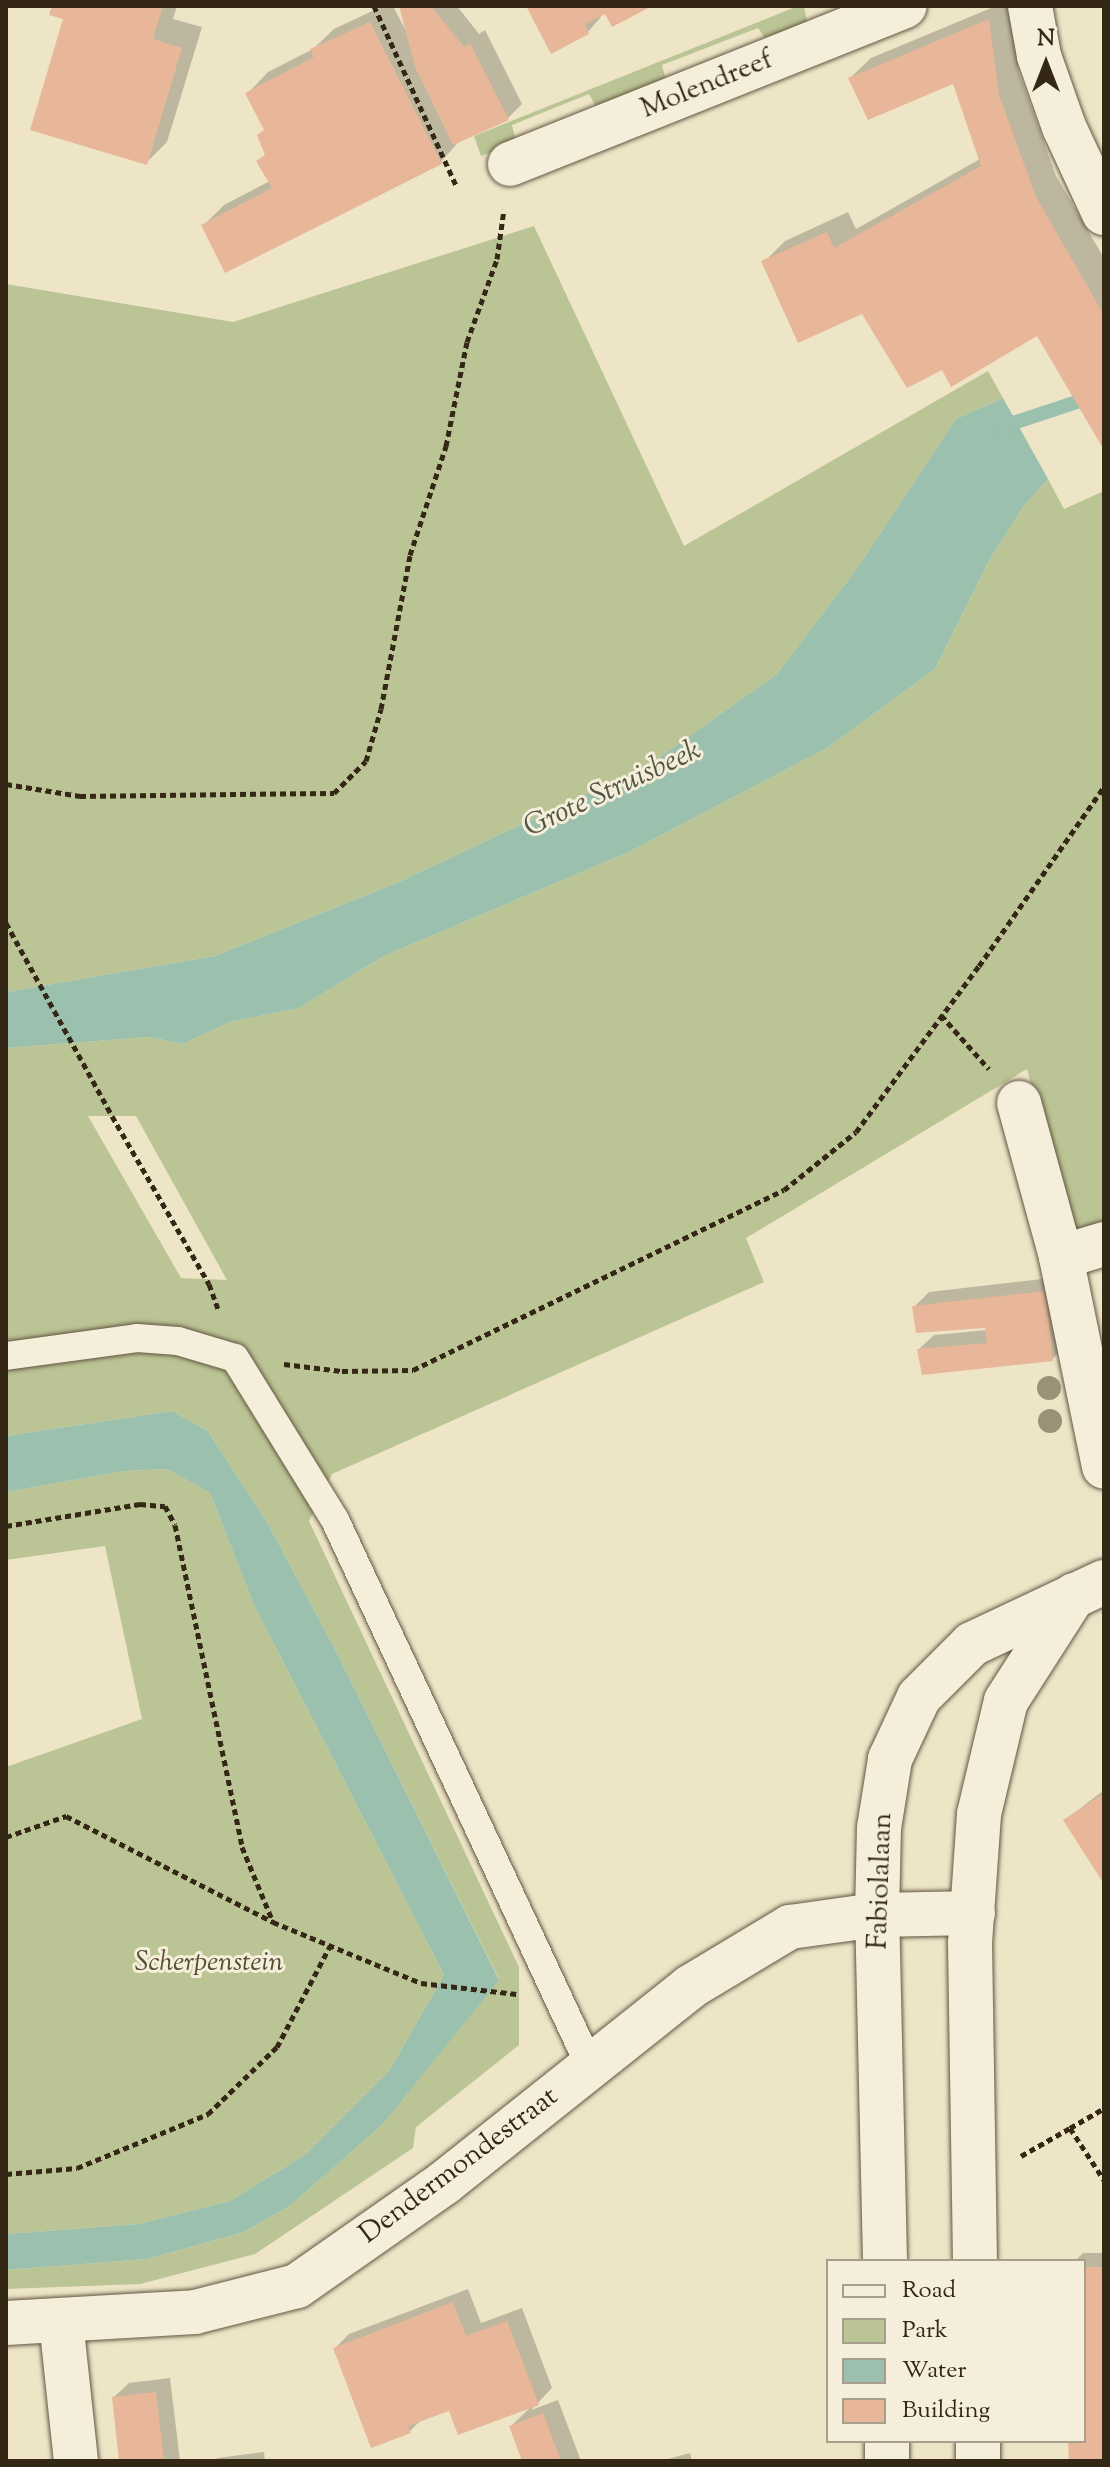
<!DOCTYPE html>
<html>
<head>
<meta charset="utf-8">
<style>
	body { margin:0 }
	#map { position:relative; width:1110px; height:2467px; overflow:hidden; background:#eee5c7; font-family:"Sorts Mill Goudy",serif }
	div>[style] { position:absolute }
	.green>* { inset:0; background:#bbc494 }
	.water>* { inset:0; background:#9bc0ae }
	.shadow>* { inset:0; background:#0003 }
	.stream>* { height:14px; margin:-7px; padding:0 7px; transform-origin:7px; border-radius:7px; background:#9bc0ae }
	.building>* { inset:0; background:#e8b698 }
	.path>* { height:5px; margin-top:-2.5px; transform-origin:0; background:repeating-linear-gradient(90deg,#352715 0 6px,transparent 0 10px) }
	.roads { filter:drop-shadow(0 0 2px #635642) drop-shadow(0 0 2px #635642) }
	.service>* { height:28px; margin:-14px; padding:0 14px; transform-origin:14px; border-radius:14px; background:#f4eedb }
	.minor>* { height:44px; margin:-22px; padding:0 22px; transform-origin:22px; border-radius:22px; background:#f4eedb }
	.secondary>* { height:44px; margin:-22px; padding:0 22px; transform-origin:22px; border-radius:22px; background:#f4eedb }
	.trees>* { width:24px; height:24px; margin:-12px; border-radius:50%; background:#9a9277 }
	span { translate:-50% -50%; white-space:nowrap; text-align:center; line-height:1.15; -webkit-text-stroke:6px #f4eedb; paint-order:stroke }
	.street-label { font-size:28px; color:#352715 }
	.park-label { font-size:28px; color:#564e35; font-style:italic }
	.water-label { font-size:30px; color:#545543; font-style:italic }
	.frame { position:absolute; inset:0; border:8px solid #352715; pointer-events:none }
	.legend { position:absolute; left:826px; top:2259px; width:260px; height:184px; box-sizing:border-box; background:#f4eedb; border:2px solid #a89e8c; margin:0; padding:10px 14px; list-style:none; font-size:24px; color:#352715 }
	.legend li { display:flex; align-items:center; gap:16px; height:40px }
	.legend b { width:40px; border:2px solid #a89e8c }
	.north { position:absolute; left:1006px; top:24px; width:80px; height:80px; -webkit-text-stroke:6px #f4eedb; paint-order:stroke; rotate:0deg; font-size:22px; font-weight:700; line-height:32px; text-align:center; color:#352715 }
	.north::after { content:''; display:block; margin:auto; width:28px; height:36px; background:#352715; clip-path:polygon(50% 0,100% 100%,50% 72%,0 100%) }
</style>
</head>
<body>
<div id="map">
	<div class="green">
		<div style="clip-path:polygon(798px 6px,804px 6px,808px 27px,768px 43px,758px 28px,662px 65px,667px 84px,598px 111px,589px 94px,512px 125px,516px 142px,481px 156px,474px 136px)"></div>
		<div style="clip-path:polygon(534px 226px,684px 546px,988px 371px,1003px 398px,956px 419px,858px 567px,777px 674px,650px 764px,401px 881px,215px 956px,6px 992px,6px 284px,233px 322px)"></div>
		<div style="clip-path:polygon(evenodd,1048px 479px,1064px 509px,1104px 491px,1104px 1223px,1070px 1232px,1027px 1069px,746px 1238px,764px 1282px,332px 1474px,309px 1521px,519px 1967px,519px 2045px,416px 2127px,413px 2148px,255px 2254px,140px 2284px,6px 2289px,6px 2270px,147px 2259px,244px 2232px,291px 2205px,384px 2123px,499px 1979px,336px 1651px,268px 1524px,208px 1431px,172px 1411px,6px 1436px,6px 1048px,149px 1037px,183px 1044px,230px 1022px,299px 1008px,384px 956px,631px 851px,827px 748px,935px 669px,990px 559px,1023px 507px,1048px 479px,88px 1116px,136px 1116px,227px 1280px,181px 1278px,88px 1116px)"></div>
		<div style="clip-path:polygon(167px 1469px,210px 1493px,254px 1605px,444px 1975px,389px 2071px,306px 2154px,230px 2201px,139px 2224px,6px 2234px,6px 1767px,142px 1719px,105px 1546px,6px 1560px,6px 1492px,124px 1471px)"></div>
	</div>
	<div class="water">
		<div style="clip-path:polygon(1003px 398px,1048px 479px,1023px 507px,990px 559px,935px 669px,827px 748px,631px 851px,384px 956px,299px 1008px,230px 1022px,183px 1044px,149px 1037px,6px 1048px,6px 992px,215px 956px,401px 881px,650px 764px,777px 674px,858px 567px,956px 419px)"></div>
		<div style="clip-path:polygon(172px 1411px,208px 1431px,268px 1524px,336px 1651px,499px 1980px,384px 2123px,291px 2205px,244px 2232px,147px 2259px,6px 2270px,6px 2234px,139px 2224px,230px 2201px,306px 2154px,389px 2071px,444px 1975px,254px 1605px,210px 1493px,167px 1469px,124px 1471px,6px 1492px,6px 1436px)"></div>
	</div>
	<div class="shadow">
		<div style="clip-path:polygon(54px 6px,177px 6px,173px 19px,202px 27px,167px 142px,146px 163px,65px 18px)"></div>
		<div style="clip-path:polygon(383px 6px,393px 6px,405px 29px,402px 6px,457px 6px,479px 34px,485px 30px,522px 104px,508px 118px,461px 139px,441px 162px,203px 226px,224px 205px,270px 181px,259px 161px,266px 154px,266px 129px,248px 93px,268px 72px,313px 49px,334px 29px)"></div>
		<div style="clip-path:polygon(528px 6px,648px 6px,606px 11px,588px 32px)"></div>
		<div style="clip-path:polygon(996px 6px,1011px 6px,1019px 73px,1056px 176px,1104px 258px,1104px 446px,1038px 333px,943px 367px,862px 312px,764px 262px,785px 241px,848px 212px,856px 229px,980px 159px,954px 81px,850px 78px,871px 58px)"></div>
		<div style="clip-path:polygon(1059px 1277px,1067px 1344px,1052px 1359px,919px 1349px,934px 1335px,987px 1330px,987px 1326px,914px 1307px,929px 1292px)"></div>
		<div style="clip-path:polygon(1104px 1790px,1104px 1881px,1065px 1820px)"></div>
		<div style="clip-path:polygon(1083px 2253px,1104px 2253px,1104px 2461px,1071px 2461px,1070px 2441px,1084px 2441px,1084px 2261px,1075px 2261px)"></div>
		<div style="clip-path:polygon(468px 2289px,481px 2323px,522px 2308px,552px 2388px,531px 2410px,558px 2400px,581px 2461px,525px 2461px,511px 2426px,533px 2405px,450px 2409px,422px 2419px,410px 2431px,335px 2348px,349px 2334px)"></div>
		<div style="clip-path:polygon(170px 2378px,180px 2461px,121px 2461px,114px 2397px,129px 2383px)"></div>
		<div style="clip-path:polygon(264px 2452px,265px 2461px,214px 2461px,217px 2458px)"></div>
		<div style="clip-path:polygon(690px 2453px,692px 2461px,661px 2461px)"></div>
	</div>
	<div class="stream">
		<div style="left:1004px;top:436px;width:18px;rotate:-49deg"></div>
		<div style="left:1016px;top:422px;width:93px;rotate:-18.2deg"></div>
	</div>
	<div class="building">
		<div style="clip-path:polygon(52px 6px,163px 6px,153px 39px,182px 48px,147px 165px,30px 130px,63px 19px,49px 15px)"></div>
		<div style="clip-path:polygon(399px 6px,431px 6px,464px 47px,470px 43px,509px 120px,453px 145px,415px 67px)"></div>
		<div style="clip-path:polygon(526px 6px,652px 6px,612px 27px,605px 14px,585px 24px,589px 34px,551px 54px)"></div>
		<div style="clip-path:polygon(989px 19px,999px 95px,1036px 197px,1104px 315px,1104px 450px,1037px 336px,951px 387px,942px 370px,907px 388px,862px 314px,798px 343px,761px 261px,827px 232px,834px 248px,981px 166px,953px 84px,868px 120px,848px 78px)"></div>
		<div style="clip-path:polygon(370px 22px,442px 164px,225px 273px,201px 225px,272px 188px,256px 161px,265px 155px,257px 135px,264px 130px,245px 93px,314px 57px,310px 49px)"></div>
		<div style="clip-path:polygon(1045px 1291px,1053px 1361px,922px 1375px,917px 1349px,987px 1343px,985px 1328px,916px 1333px,912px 1306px)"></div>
		<div style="clip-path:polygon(1104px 1793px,1104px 1884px,1063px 1820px)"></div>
		<div style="clip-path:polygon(1084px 2267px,1104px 2267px,1104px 2461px,1069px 2461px,1068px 2441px,1084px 2441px)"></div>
		<div style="clip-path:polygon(453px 2302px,466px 2336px,507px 2321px,539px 2405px,458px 2435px,449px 2411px,408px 2426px,411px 2433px,371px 2448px,333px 2348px)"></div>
		<div style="clip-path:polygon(156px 2392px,164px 2461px,119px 2461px,112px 2397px)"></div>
		<div style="clip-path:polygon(543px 2413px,561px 2461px,522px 2461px,509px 2426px)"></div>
	</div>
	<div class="path">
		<div style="left:374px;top:6px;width:199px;rotate:65.4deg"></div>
		<div style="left:6px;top:784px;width:75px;rotate:9.2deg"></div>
		<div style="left:80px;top:796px;width:254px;rotate:-0.7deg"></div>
		<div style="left:334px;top:793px;width:45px;rotate:-45deg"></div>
		<div style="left:366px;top:761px;width:54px;rotate:-73.9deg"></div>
		<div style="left:381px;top:709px;width:157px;rotate:-79.3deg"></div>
		<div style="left:410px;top:555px;width:115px;rotate:-71.7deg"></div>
		<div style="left:446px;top:446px;width:106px;rotate:-78.6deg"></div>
		<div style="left:467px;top:342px;width:88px;rotate:-70.1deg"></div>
		<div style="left:497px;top:259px;width:50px;rotate:-82deg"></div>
		<div style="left:6px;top:923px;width:220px;rotate:61.2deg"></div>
		<div style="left:112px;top:1116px;width:194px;rotate:60deg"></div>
		<div style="left:209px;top:1284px;width:29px;rotate:70deg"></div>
		<div style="left:941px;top:1015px;width:72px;rotate:48.4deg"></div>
		<div style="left:284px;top:1364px;width:58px;rotate:6.9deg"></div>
		<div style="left:342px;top:1371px;width:71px;rotate:-0.8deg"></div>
		<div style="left:413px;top:1370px;width:412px;rotate:-25.9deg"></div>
		<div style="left:784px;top:1190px;width:92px;rotate:-38.9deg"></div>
		<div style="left:856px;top:1132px;width:207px;rotate:-53.5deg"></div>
		<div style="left:979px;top:966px;width:218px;rotate:-55.1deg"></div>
		<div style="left:6px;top:1526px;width:136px;rotate:-9.3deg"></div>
		<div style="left:140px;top:1504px;width:25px;rotate:5deg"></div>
		<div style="left:165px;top:1506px;width:21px;rotate:62deg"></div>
		<div style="left:175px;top:1525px;width:329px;rotate:78.2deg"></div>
		<div style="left:242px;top:1847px;width:81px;rotate:67.5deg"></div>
		<div style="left:6px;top:1837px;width:64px;rotate:-19.3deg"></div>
		<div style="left:66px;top:1816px;width:233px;rotate:27.1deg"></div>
		<div style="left:273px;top:1922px;width:160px;rotate:22.4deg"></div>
		<div style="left:421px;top:1983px;width:96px;rotate:6.6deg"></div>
		<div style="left:1070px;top:2128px;width:39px;rotate:-30deg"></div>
		<div style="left:1021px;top:2156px;width:56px;rotate:-29.7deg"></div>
		<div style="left:1070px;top:2128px;width:62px;rotate:56.8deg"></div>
		<div style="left:6px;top:2174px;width:71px;rotate:-4.8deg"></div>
		<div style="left:77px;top:2168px;width:142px;rotate:-22.4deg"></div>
		<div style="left:208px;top:2114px;width:96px;rotate:-44.2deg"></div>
		<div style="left:277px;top:2047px;width:114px;rotate:-62.3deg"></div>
	</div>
	<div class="roads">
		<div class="service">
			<div style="left:6px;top:1356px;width:132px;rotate:-7.8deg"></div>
			<div style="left:137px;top:1338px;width:41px;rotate:4.2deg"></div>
			<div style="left:178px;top:1341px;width:59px;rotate:16.6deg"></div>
			<div style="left:235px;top:1358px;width:190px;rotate:58.3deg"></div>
			<div style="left:335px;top:1520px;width:603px;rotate:64.97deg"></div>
		</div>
		<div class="minor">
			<div style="left:510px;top:164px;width:425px;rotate:-21.8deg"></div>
			<div style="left:1019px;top:1103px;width:160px;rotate:74.7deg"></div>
			<div style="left:1061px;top:1257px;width:214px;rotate:78.4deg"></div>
			<div style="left:1061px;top:1257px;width:45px;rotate:-16.8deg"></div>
			<div style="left:61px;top:2321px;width:141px;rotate:83.9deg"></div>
			<div style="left:6px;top:2323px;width:189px;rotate:-3.3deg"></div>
			<div style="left:195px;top:2312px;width:105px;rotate:-14.3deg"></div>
			<div style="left:297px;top:2286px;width:179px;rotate:-35deg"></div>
			<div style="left:444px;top:2183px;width:315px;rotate:-38.5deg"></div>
			<div style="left:690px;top:1987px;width:117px;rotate:-31deg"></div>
			<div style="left:790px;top:1927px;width:88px;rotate:-7.9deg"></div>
			<div style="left:877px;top:1915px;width:96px;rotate:-1.2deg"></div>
		</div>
		<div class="secondary">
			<div style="left:1030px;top:6px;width:51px;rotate:79.8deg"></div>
			<div style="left:1039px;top:56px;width:75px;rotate:70.6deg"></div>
			<div style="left:1064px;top:127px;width:95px;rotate:65.1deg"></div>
			<div style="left:885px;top:2261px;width:346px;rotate:-91.3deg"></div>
			<div style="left:877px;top:1915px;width:87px;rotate:-88.7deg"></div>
			<div style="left:879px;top:1828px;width:70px;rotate:-80.9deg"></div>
			<div style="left:890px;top:1759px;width:68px;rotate:-64.9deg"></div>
			<div style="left:919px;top:1697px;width:75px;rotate:-45deg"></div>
			<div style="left:972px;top:1644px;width:146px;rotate:-25.2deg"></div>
			<div style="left:975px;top:2261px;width:318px;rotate:-90.9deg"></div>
			<div style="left:970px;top:1943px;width:129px;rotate:-86deg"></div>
			<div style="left:979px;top:1814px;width:116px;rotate:-76.6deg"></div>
			<div style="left:1006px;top:1701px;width:126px;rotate:-57.3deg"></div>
			<div style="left:887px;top:2441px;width:20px;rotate:90deg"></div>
			<div style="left:978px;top:2441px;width:20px;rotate:90deg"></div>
		</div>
	</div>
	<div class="trees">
		<div style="left:1049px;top:1388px"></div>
		<div style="left:1050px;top:1421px"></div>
	</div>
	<div class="street-label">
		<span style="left:707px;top:85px;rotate:-22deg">Molendreef</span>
		<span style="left:881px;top:1881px;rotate:-88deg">Fabiolalaan</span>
		<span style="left:459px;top:2166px;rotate:-37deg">Dendermondestraat</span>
	</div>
	<div class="park-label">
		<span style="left:209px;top:1963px">Scherpenstein</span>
	</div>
	<div class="water-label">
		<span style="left:613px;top:790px;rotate:-25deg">Grote Struisbeek</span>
	</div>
	<div class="frame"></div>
	<ul class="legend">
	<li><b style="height:10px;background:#f4eedb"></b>Road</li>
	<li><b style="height:22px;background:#bbc494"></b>Park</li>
	<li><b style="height:22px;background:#9bc0ae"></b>Water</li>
	<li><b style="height:22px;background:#e8b698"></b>Building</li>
	</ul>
	<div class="north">N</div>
</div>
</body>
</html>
